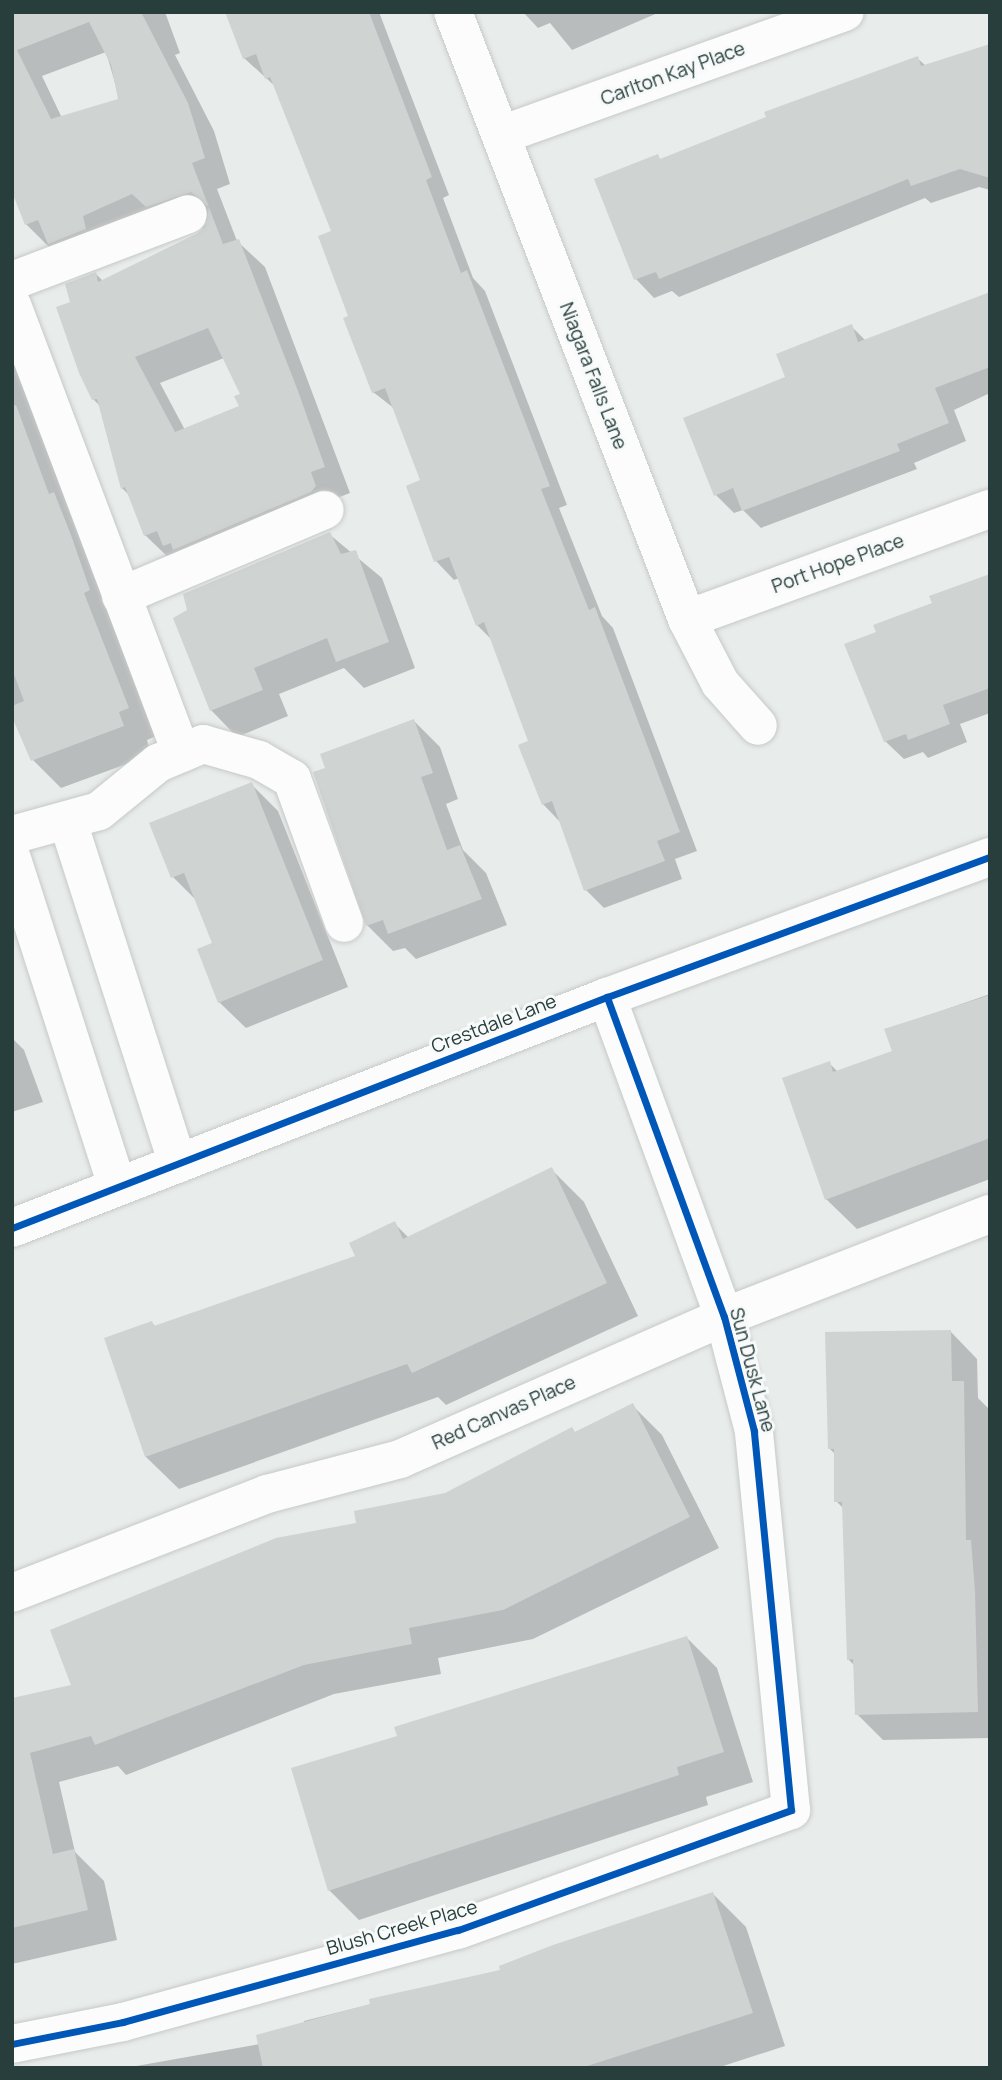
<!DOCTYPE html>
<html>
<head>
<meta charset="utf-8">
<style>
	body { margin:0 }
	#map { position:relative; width:1002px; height:2080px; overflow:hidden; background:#e8eceb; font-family:Manrope,sans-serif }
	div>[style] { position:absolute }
	.shadow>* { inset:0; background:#0003 }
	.building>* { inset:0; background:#cfd3d2 }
	.roads { filter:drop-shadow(0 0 2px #c5c9c8) drop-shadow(0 0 2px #c5c9c8) }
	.street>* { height:38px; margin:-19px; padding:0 19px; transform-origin:19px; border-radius:19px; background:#fcfcfc }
	.secondary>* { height:38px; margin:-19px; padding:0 19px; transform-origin:19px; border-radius:19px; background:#fcfcfc }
	.cycleway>* { height:7px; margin:-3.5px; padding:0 3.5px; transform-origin:3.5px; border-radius:3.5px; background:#0057b8 }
	span { translate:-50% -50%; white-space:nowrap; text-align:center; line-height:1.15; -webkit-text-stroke:6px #f7faf9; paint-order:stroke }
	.street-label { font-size:19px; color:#273e3d }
	.frame { position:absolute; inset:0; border:14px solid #273e3d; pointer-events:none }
</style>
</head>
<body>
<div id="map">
	<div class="shadow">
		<div style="clip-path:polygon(evenodd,12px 12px,165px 12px,180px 53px,175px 55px,214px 131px,230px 184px,217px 189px,237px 241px,265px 267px,350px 493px,172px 561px,145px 535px,130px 496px,122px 488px,101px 407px,93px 399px,73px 303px,96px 274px,103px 281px,197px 236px,208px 221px,174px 232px,53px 251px,26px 224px,12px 12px,106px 52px,120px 100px,62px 118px,42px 76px,106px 52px,12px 12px,224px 358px,242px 395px,241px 407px,185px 430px,160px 383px,224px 358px)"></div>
		<div style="clip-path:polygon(229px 12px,379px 12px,449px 195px,443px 198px,473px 278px,485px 291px,567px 505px,559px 508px,602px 616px,613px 628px,697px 851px,675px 859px,682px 879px,604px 908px,586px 890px,561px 823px,543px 804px,530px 742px,493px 641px,477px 625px,459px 578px,454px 580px,436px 561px,423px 481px,395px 409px,373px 392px,350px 317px,333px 232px,277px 88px,244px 58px)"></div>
		<div style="clip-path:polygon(523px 12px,660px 12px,572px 50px,550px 23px,538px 28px)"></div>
		<div style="clip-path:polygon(990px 46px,990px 190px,979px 187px,931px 203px,925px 198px,679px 297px,672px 291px,654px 298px,636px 279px,597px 180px,657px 156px,661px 160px,917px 58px,926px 66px)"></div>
		<div style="clip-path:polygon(990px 294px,990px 393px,954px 410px,966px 441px,914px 463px,917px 469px,761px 528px,743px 510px,734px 513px,716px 495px,787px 378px,851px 326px,866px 341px)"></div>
		<div style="clip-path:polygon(12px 338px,156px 736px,147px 740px,151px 755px,61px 788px,33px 760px,12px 713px)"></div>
		<div style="clip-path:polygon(329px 534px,382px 578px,415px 668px,364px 688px,344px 668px,279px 694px,288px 716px,237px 737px,211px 710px)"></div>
		<div style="clip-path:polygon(990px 579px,990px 713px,960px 724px,967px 742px,928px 758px,923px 752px,904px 759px,885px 741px,879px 633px)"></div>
		<div style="clip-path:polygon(414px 721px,440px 747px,458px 799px,446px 804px,463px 850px,486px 873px,507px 925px,416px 959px,405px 948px,393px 951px,367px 925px)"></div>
		<div style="clip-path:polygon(251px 784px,278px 811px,348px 987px,246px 1028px,219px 1002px,214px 944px,197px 901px,173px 877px)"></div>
		<div style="clip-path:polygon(990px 994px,990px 1179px,857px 1229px,826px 1199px,829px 1063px,838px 1072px,894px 1052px,886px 1030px)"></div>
		<div style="clip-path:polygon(12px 1038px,24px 1050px,43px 1102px,12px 1112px)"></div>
		<div style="clip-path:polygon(551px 1169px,584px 1202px,638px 1316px,446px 1405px,438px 1397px,179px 1489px,146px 1457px,152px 1323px,156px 1327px,358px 1257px,394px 1223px,409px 1238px)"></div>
		<div style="clip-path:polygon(951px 1332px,977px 1359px,978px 1398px,989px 1409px,990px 1738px,883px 1740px,857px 1714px,855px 1666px,848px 1659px,844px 1509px,836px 1501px,836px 1455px,830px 1449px)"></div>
		<div style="clip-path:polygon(632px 1405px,662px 1435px,719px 1548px,533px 1639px,438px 1658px,441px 1674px,334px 1694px,126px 1775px,118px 1766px,59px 1782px,75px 1852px,104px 1881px,117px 1940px,12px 1964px,12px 1700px,73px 1686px,358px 1525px,445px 1494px)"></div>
		<div style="clip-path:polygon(687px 1638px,717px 1668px,753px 1782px,706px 1797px,708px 1805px,359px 1920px,329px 1890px,399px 1737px)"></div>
		<div style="clip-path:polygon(713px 1894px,746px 1927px,785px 2046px,717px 2068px,125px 2068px,260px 2044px,305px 2026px,304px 2021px,503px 1971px)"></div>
	</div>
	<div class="building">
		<div style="clip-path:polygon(evenodd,12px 12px,141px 12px,188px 103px,205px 158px,192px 163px,223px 244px,239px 239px,298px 391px,325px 467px,311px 472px,316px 486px,311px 492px,173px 550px,171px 543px,163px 546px,157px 531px,144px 536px,125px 487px,121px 489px,97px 399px,92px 400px,79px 373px,56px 307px,70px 302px,65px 284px,96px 272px,98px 282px,196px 234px,205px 227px,209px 207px,191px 192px,146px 207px,132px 194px,83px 216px,86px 229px,48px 244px,38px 220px,25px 225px,12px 192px,12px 12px,89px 22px,111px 65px,118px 99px,51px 119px,17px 50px,89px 22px,12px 12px,208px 328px,240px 394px,234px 396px,239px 406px,175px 432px,135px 357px,208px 328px)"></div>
		<div style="clip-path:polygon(225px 12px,369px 12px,432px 177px,426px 180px,461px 273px,467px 270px,550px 486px,541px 489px,589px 610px,595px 607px,680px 832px,657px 841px,665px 861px,584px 891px,552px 801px,542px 805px,518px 745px,528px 741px,484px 622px,476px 626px,449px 557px,434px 562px,406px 486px,420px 480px,385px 388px,372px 393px,343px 318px,348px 316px,318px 236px,331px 231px,270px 77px,265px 79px,256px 54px,243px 59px)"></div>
		<div style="clip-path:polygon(990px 44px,990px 178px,960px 169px,911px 186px,908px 179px,659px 279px,656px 272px,634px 280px,594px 179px,658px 154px,660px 159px,766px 117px,764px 112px,918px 56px,921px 66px)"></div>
		<div style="clip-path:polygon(990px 292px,990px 367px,935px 388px,949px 423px,897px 444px,900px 451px,742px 511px,733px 488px,714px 496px,683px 418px,785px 377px,776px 354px,852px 324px,858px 342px)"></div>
		<div style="clip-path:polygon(16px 405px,49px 494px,54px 492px,71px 535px,90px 590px,84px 593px,129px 708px,119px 712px,124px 726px,31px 761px,12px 717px,12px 706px,24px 701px,12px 669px,12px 406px)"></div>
		<div style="clip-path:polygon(330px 532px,341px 554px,356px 550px,389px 642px,336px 662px,327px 638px,254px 668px,263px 690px,210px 711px,173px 618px,187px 610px,183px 594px)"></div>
		<div style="clip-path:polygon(990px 574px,990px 688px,943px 705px,950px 724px,908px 740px,906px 734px,884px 742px,844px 644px,876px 632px,873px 625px,932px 603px,929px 596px)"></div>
		<div style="clip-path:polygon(414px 719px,433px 773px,421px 777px,447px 850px,460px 845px,482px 899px,388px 934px,383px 920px,366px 926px,313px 772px,325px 768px,320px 754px)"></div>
		<div style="clip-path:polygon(252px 782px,323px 960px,218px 1003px,197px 949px,212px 943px,184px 873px,171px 878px,149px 823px)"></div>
		<div style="clip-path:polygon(990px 995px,990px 1138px,825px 1200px,782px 1078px,830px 1061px,833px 1072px,892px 1051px,884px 1029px)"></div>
		<div style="clip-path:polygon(552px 1167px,607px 1283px,412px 1373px,407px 1364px,145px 1457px,104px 1338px,152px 1321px,154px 1326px,355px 1256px,349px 1243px,395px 1221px,403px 1239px)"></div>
		<div style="clip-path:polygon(951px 1330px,952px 1381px,964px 1381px,966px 1540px,971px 1540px,975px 1591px,978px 1712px,855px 1715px,853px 1659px,847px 1660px,842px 1502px,834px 1502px,834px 1449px,828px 1449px,825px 1332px)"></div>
		<div style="clip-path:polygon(633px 1403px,690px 1517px,503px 1610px,409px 1628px,412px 1644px,304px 1665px,95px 1745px,91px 1736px,30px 1753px,53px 1854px,74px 1849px,88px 1910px,12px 1928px,12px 1698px,71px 1685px,50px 1630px,276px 1538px,356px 1523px,354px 1511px,445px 1493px,572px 1427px,575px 1432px)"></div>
		<div style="clip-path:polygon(687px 1636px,724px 1752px,677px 1767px,679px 1775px,328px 1891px,291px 1768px,397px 1736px,394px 1727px)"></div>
		<div style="clip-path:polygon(713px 1892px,753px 2013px,581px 2068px,263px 2068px,256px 2035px,370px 2004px,369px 1999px,500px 1970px,499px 1966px,553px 1945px)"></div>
	</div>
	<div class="roads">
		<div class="street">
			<div style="left:453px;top:12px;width:651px;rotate:68.92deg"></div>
			<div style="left:687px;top:619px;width:72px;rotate:62.7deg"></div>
			<div style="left:720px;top:683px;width:57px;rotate:48.5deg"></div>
			<div style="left:501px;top:135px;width:365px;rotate:-19.7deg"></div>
			<div style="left:12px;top:281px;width:188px;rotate:-20.8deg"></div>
			<div style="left:12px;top:305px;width:479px;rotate:69.3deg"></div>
			<div style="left:121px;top:596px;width:221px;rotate:-22.9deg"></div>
			<div style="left:687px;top:619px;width:322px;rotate:-20deg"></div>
			<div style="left:68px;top:822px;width:359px;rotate:72.2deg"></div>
			<div style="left:12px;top:835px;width:90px;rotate:-15.4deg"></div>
			<div style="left:99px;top:811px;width:76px;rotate:-39.1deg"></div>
			<div style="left:158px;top:763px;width:49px;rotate:-22.9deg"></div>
			<div style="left:203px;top:744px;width:58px;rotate:15.9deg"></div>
			<div style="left:259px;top:760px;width:38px;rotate:30deg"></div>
			<div style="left:292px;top:779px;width:153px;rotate:70.1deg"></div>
			<div style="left:12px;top:859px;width:343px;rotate:72.2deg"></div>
			<div style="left:12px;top:1593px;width:274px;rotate:-21.2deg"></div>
			<div style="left:267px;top:1494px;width:138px;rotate:-14.7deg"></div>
			<div style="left:400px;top:1459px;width:354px;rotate:-23.7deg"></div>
			<div style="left:724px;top:1317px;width:285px;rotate:-21.2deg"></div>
			<div style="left:12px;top:2044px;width:113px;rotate:-11.2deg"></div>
			<div style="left:123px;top:2022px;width:347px;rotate:-15.4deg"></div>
			<div style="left:458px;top:1930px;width:354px;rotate:-19.8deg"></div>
			<div style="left:791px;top:1810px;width:381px;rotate:-95.6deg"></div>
			<div style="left:754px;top:1431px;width:118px;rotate:-104.7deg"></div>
			<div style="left:724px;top:1317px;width:341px;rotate:-110.1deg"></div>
		</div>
		<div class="secondary">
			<div style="left:12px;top:1228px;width:638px;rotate:-21.22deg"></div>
			<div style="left:607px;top:997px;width:408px;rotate:-20.1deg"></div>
		</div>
	</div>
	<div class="cycleway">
		<div style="left:12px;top:1228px;width:638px;rotate:-21.22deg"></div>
		<div style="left:607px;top:997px;width:408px;rotate:-20.1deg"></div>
		<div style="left:12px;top:2044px;width:113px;rotate:-11.2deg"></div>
		<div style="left:123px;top:2022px;width:347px;rotate:-15.4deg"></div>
		<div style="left:458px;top:1930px;width:354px;rotate:-19.8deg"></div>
		<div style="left:791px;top:1810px;width:381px;rotate:-95.6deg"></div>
		<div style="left:754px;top:1431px;width:118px;rotate:-104.7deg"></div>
		<div style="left:724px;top:1317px;width:341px;rotate:-110.1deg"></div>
	</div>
	<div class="street-label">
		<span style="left:673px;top:74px;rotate:-20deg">Carlton Kay Place</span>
		<span style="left:593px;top:376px;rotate:69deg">Niagara Falls Lane</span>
		<span style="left:838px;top:564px;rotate:-20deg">Port Hope Place</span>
		<span style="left:494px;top:1024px;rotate:-21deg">Crestdale Lane</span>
		<span style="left:752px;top:1370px;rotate:75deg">Sun Dusk Lane</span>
		<span style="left:504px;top:1413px;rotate:-24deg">Red Canvas Place</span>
		<span style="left:402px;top:1928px;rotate:-16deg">Blush Creek Place</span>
	</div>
	<div class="frame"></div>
</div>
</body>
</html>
